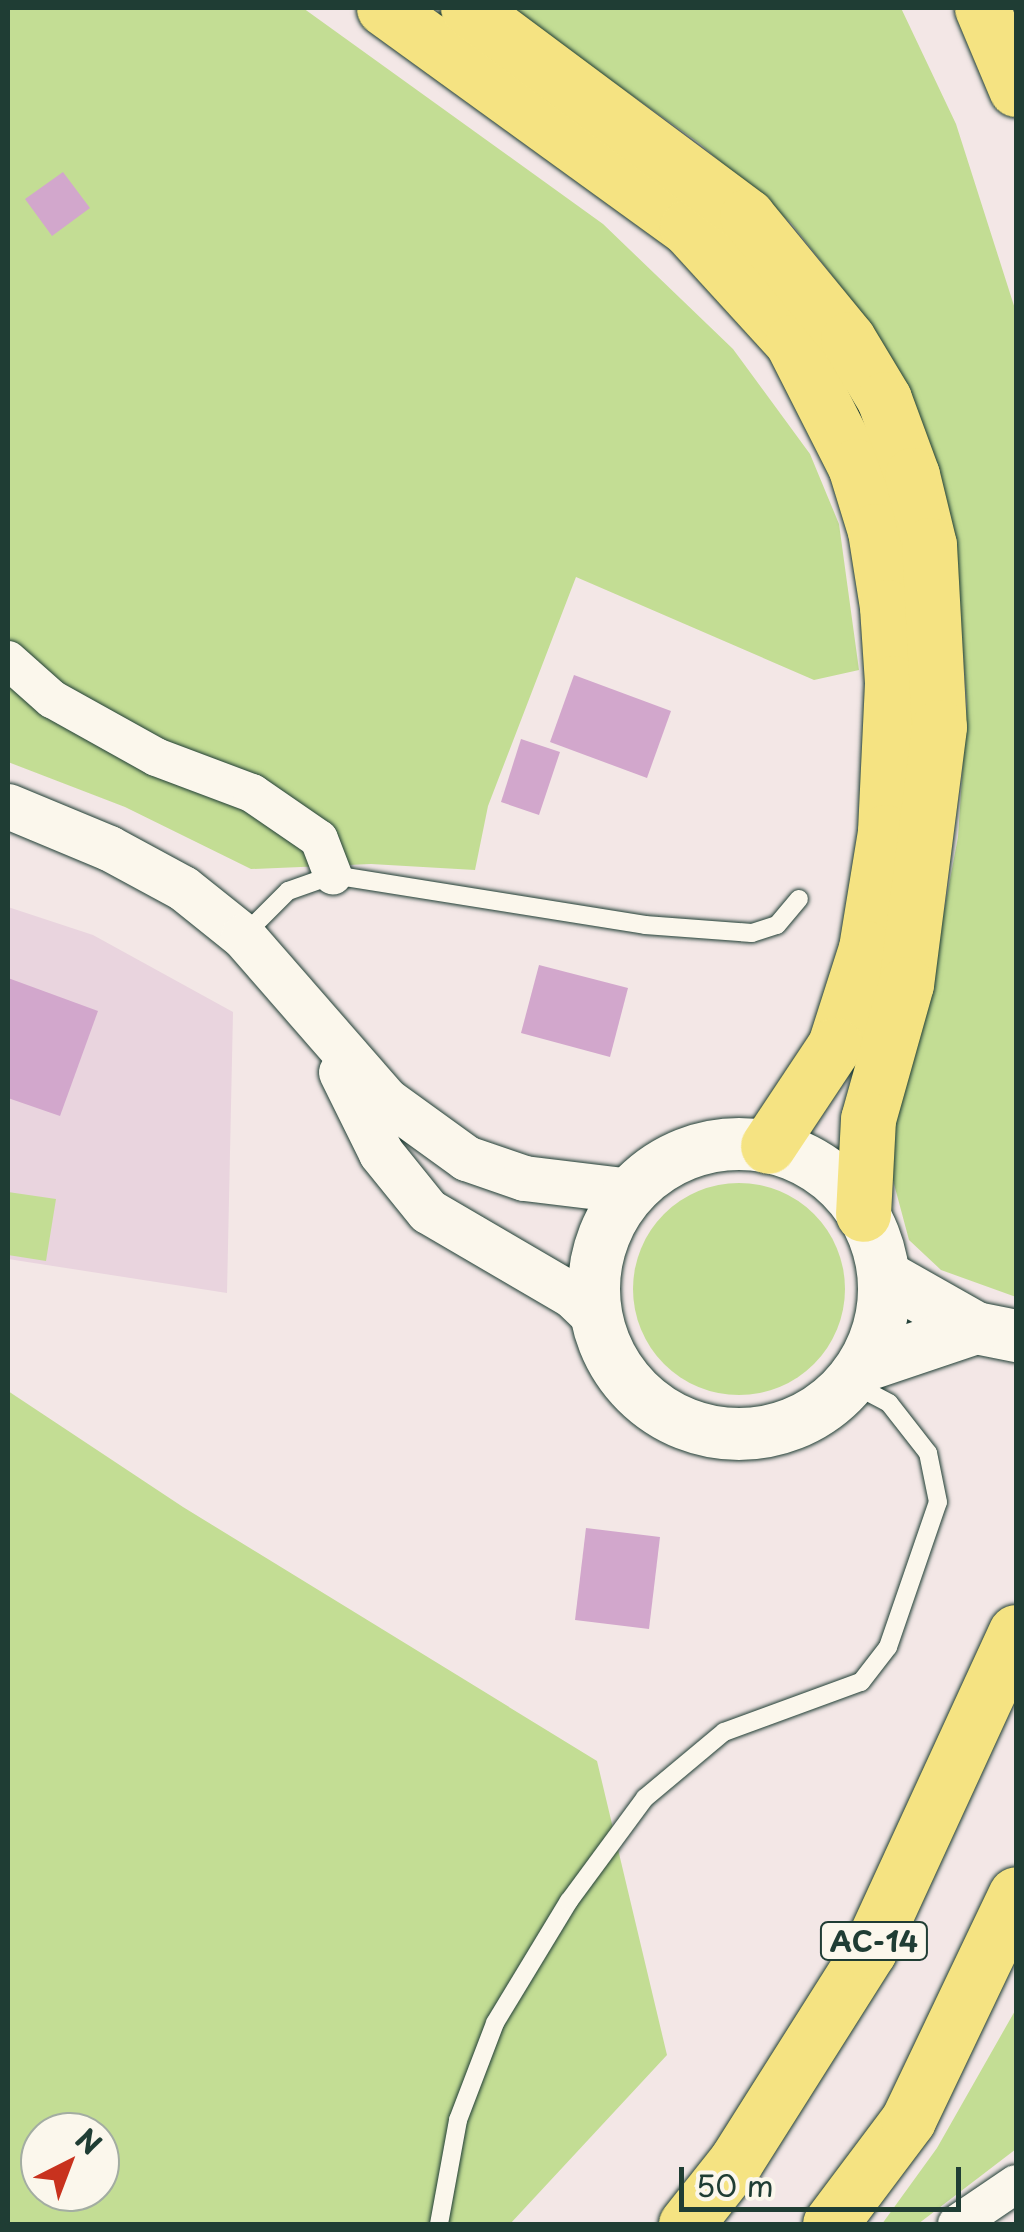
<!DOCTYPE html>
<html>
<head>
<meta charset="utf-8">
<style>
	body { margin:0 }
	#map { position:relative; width:1024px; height:2232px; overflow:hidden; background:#f3e7e6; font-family:"Playpen Sans",sans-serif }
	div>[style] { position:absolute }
	.built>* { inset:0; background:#e9d4de }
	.green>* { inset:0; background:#c3dd94 }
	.round { border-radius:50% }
	.building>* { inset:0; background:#d2a7cc }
	.roads { filter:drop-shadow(0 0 2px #1f3d34) drop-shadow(0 0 2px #1f3d34) }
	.service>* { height:18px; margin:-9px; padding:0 9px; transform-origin:9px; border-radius:9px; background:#fbf7ec }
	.minor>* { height:38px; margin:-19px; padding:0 19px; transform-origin:19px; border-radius:19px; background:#fbf7ec }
	.tertiary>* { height:45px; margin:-22.5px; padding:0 22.5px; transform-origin:22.5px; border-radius:22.5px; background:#fbf7ec }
	.secondary>* { height:52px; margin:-26px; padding:0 26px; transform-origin:26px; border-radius:26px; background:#fbf7ec }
	.secondary>.ring { margin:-26px; padding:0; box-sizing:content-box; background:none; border:52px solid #fbf7ec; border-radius:50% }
	.motorway>* { height:55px; margin:-27.5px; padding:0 27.5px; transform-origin:27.5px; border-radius:27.5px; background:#f5e382 }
	span { translate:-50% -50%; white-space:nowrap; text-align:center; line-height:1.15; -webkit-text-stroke:10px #fbf7ec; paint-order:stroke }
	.shield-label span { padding:2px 8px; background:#fbf7ec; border:2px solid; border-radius:8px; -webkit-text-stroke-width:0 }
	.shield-label { font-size:28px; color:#1f3d34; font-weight:700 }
	.frame { position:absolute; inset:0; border:10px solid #1f3d34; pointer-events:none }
	.north { position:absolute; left:20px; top:2112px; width:100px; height:100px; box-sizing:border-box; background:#fbf7ec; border:2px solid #a3ada2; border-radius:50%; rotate:42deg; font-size:28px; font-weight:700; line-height:40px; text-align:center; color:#1f3d34 }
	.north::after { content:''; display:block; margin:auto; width:35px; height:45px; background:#c8321e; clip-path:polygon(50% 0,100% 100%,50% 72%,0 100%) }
	.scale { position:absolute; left:679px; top:2167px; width:282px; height:45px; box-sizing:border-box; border:5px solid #1f3d34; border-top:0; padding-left:12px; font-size:30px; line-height:35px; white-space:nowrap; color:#1f3d34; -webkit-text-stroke:8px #fbf7ec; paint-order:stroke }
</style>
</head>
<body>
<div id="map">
	<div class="built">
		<div style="clip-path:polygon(8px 907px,93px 935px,233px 1012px,227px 1293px,8px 1259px)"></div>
	</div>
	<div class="green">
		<div style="clip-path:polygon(8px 8px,303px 8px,603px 224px,733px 349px,810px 454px,839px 524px,859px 670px,814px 680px,576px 577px,488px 806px,475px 870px,371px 864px,251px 869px,125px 807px,8px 762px)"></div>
		<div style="clip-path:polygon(509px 8px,901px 8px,956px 124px,1016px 312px,1016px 1297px,941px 1270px,909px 1240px,890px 1169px,893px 1115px,935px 959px,958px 837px,967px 704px,957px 574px,872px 326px,791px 223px,699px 143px)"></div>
		<div class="round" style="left:633px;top:1183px;width:212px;height:212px"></div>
		<div style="clip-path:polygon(8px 1192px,56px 1199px,46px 1261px,8px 1255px)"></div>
		<div style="clip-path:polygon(evenodd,8px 1391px,183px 1507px,597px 1761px,667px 2055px,510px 2224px,8px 2224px,8px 1391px,40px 2132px,100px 2132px,100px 2192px,40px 2192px,40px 2132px)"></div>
		<div style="clip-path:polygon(1016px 2009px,1016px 2149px,918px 2224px,882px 2224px,937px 2148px)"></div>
	</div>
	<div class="building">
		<div style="clip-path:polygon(63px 172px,90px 208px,52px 236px,25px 199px)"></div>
		<div style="clip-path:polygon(574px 675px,671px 711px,647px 778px,550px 742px)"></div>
		<div style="clip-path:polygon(521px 739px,560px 752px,539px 815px,501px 802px)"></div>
		<div style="clip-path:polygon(539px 965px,628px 988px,610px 1057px,521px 1033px)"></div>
		<div style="clip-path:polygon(8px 978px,98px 1011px,60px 1116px,8px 1098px)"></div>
		<div style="clip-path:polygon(586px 1528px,660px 1537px,649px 1629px,575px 1620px)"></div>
	</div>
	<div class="roads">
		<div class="service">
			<div style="left:243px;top:936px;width:64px;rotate:-45deg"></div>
			<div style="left:288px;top:891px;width:48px;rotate:-19.6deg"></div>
			<div style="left:333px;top:875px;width:316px;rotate:9.1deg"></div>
			<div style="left:645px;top:925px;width:107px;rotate:4.3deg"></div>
			<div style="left:752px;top:933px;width:26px;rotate:-18deg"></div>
			<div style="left:777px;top:925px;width:34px;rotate:-50deg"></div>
			<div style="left:439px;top:2224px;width:106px;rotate:-79.6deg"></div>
			<div style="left:458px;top:2120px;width:104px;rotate:-69.1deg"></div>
			<div style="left:495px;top:2023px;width:143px;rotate:-58.8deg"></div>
			<div style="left:569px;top:1901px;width:128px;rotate:-53.6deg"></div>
			<div style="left:645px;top:1798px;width:103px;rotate:-39.9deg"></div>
			<div style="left:724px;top:1732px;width:146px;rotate:-20.1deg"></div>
			<div style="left:861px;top:1682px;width:44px;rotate:-52.4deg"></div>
			<div style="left:888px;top:1647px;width:153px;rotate:-71deg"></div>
			<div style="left:938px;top:1502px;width:50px;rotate:-101.5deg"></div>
			<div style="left:928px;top:1453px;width:63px;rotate:-128deg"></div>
			<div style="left:889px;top:1403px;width:43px;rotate:-152.2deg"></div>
		</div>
		<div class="minor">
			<div style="left:8px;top:660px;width:59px;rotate:41.6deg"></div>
			<div style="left:52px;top:699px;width:119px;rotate:29.1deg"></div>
			<div style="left:156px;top:757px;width:103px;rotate:20.6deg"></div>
			<div style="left:252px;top:793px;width:81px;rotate:34.5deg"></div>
			<div style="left:319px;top:839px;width:39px;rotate:69deg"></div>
			<div style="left:957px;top:2224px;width:71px;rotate:-34.1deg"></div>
		</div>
		<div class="tertiary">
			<div style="left:8px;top:806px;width:109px;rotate:22.6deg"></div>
			<div style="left:109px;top:848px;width:84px;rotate:28.4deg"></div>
			<div style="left:183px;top:888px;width:77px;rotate:38.7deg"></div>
			<div style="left:243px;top:936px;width:218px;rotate:48.9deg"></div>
			<div style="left:386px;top:1100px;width:99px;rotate:35.9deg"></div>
			<div style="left:466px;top:1158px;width:61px;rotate:19deg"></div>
			<div style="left:524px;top:1178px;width:108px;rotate:6.9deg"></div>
			<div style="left:341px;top:1072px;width:90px;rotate:63.7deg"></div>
			<div style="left:381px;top:1153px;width:75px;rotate:51deg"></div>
			<div style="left:428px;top:1211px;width:167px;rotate:30.3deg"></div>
			<div style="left:572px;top:1295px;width:33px;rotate:44deg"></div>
		</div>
		<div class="secondary">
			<div class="ring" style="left:594px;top:1144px;width:238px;height:238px"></div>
			<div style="left:884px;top:1276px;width:106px;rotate:29.5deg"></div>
			<div style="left:976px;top:1328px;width:41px;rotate:11.3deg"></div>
			<div style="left:863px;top:1366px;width:119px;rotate:-18.6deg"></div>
		</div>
		<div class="motorway">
			<div style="left:384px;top:8px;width:374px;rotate:35.9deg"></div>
			<div style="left:687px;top:227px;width:156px;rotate:47.6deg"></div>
			<div style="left:792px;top:342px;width:139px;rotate:63.1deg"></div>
			<div style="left:855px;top:466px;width:68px;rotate:72.9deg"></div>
			<div style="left:875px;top:531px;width:77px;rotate:81deg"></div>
			<div style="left:887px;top:607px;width:76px;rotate:86.2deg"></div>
			<div style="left:892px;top:683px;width:149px;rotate:92.7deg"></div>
			<div style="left:885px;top:832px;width:118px;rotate:99.3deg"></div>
			<div style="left:866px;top:948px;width:102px;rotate:107.7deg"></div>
			<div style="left:835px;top:1045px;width:121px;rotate:123.6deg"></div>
			<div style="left:468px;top:8px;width:348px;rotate:36.7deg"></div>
			<div style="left:747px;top:216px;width:159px;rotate:50.6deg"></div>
			<div style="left:848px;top:339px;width:70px;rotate:59deg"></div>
			<div style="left:884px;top:399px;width:81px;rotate:69.8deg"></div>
			<div style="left:912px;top:475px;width:72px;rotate:76.3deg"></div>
			<div style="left:929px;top:545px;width:182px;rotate:86.9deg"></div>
			<div style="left:939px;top:727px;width:259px;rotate:97.3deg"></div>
			<div style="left:906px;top:984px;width:140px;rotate:105.7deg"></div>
			<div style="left:868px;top:1119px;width:95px;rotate:93deg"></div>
			<div style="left:982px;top:8px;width:88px;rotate:67.2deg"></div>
			<div style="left:686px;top:2224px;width:80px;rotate:-51.6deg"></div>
			<div style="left:736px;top:2161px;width:249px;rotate:-57.7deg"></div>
			<div style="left:869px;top:1951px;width:351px;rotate:-65.3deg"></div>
			<div style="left:830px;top:2224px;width:130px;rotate:-53.1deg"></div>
			<div style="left:908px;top:2120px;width:250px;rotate:-64.5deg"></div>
		</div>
	</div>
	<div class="shield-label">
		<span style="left:874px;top:1941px">AC-14</span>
	</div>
	<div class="frame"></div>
	<div class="north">N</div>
	<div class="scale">50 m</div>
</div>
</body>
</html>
